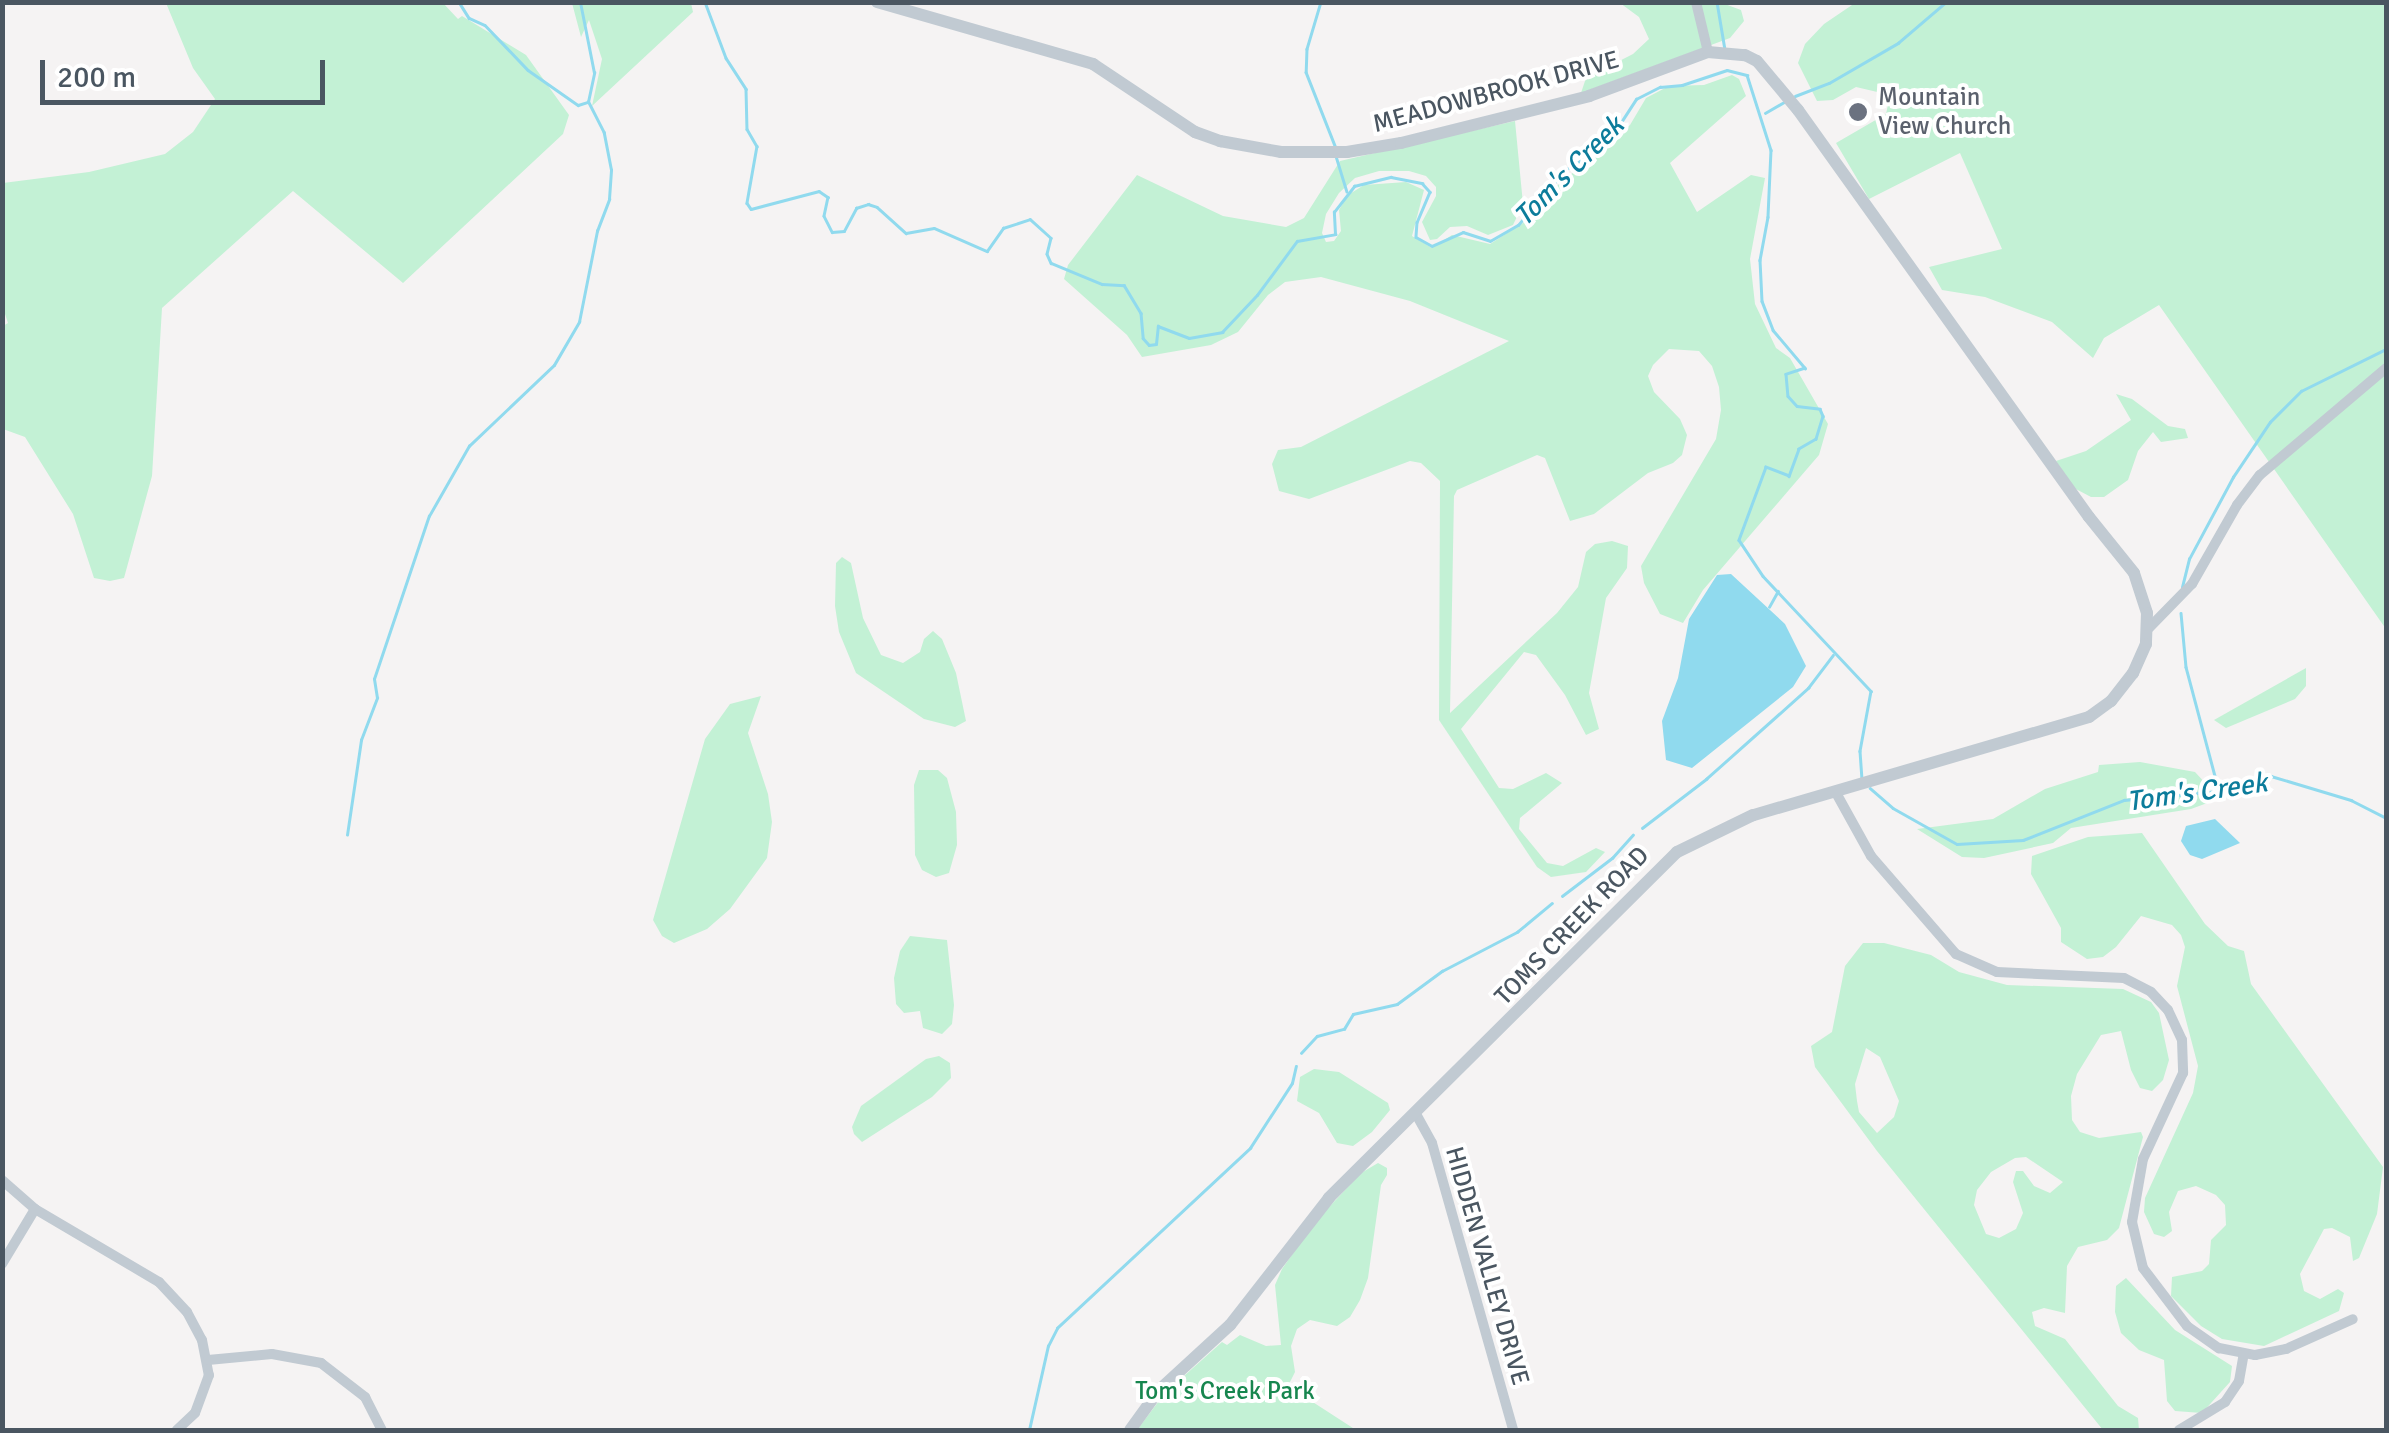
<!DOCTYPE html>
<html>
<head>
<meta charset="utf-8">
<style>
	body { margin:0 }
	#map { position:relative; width:2389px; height:1433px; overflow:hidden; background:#f5f3f3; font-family:Signika,sans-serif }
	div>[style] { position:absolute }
	.green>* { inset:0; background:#c3f1d5 }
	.water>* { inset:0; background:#90daee }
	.stream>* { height:2.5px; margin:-1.25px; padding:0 1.25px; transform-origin:1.25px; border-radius:1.25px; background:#90daee }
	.minor>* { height:10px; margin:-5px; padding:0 5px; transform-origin:5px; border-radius:5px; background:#c1cad2 }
	.tertiary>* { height:12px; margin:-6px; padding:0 6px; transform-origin:6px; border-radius:6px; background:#c1cad2 }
	.dots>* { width:28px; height:28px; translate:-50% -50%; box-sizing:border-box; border:5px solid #fff; border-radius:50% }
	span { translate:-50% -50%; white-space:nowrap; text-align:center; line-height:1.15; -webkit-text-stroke:8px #fff; paint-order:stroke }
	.street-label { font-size:25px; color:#4a5661 }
	.worship-label { font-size:25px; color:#5b616d }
	.left { translate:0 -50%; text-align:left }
	.park-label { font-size:25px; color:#17864f }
	.water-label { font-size:28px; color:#0c7c9b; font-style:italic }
	.frame { position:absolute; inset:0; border:5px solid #4a5661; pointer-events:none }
	.scale { position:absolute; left:40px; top:60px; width:285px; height:45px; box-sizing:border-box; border:5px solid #4a5661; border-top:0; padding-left:12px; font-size:30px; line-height:35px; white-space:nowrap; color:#4a5661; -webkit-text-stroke:8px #fff; paint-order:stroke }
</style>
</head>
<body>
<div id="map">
	<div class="green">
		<div style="clip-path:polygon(166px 3px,443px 3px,458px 19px,462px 16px,526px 55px,569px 115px,563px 134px,403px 283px,293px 191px,162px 308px,152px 476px,124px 578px,110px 581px,94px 578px,73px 514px,25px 437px,3px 429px,3px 326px,8px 323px,2px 305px,3px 183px,89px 172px,165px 154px,193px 132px,215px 99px,193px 68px)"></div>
		<div style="clip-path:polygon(572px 3px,691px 3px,693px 12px,592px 106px,602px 59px,589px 20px,581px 37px)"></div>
		<div style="clip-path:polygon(1620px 3px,1722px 3px,1741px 10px,1744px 21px,1730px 38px,1581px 93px,1586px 78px,1633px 54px,1649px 39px,1639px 17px)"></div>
		<div style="clip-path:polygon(1855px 3px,2386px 3px,2386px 629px,2159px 305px,2104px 338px,2093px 358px,2052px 322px,1985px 297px,1942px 290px,1929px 267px,2002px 249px,1960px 153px,1869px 199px,1836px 143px,1886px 114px,1890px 95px,1856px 87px,1833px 100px,1817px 101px,1798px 63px,1805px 44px,1824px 24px)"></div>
		<div style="clip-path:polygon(1732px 75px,1739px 79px,1746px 96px,1670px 163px,1697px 212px,1751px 175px,1765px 178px,1750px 259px,1755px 304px,1776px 348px,1790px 358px,1828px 424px,1819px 455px,1703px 590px,1683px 623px,1660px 614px,1644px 583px,1641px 566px,1716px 439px,1721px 410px,1719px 387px,1712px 366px,1699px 351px,1669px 349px,1653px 365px,1648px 376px,1654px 392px,1680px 419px,1687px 435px,1682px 455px,1673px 463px,1648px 473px,1594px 514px,1570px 521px,1545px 458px,1537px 455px,1457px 490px,1454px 496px,1450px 713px,1557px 613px,1578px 587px,1586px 552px,1595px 544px,1612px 541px,1628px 546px,1627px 568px,1606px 598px,1589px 693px,1599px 729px,1586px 735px,1565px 695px,1536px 655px,1524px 652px,1461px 729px,1499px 788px,1513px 789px,1546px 773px,1562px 783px,1520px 818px,1519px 829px,1547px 863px,1563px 866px,1596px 848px,1605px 852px,1586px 872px,1551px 877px,1537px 867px,1439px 720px,1440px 481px,1421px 463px,1410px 461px,1309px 499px,1279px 491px,1272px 464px,1278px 450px,1301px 447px,1509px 341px,1410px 301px,1321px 277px,1285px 282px,1268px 295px,1238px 332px,1211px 345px,1142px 357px,1127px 335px,1064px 279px,1068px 265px,1137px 175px,1223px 216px,1286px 227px,1304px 218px,1340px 161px,1515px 121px,1523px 204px,1513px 225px,1488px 235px,1467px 226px,1450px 227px,1437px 239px,1430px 240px,1422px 222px,1436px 196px,1436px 187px,1426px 176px,1409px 171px,1379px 171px,1355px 178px,1339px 193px,1326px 214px,1322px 233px,1326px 242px,1334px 241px,1341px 231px,1339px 210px,1348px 195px,1364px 185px,1406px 182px,1424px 190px,1412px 236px,1432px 248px,1452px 235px,1490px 244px,1523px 223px,1551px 191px,1630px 125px,1646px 98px,1669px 86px,1704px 85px)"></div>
		<div style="clip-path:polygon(2116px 394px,2132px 399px,2168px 426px,2185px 429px,2188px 438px,2161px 442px,2153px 432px,2138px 451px,2128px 480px,2104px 497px,2091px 497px,2074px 488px,2056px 461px,2086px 451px,2131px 420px)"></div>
		<div style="clip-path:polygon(842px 557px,851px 563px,863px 618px,881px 655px,903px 663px,920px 652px,924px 639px,933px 631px,942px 639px,956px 673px,966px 721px,955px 727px,924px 719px,856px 673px,839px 632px,835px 606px,836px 563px)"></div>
		<div style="clip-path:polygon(2306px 668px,2306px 686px,2295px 699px,2226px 728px,2214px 720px)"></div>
		<div style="clip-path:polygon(761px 696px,748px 733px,768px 794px,772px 822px,767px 858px,730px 909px,707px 929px,674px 943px,662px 936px,653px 920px,705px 739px,730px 704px)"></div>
		<div style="clip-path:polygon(2140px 762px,2195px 772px,2208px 786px,2210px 802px,2191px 809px,2071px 828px,2053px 843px,1984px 858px,1962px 857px,1917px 829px,1993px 819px,2045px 789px,2098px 772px,2099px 765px)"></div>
		<div style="clip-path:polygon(919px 770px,938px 770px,947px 778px,956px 812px,957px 845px,949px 873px,936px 877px,922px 870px,915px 855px,914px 785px)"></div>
		<div style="clip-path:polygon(2142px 833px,2205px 924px,2228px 946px,2244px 951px,2251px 984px,2383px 1167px,2377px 1214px,2359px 1258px,2353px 1261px,2350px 1237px,2332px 1228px,2324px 1229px,2300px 1274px,2304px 1291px,2320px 1299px,2338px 1289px,2344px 1293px,2339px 1311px,2264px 1346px,2222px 1339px,2201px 1326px,2171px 1296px,2172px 1277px,2202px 1271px,2209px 1264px,2211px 1240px,2226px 1225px,2225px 1205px,2216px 1195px,2196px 1186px,2178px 1191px,2169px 1212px,2172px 1231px,2164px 1237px,2154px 1234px,2144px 1212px,2145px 1198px,2193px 1093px,2198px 1066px,2177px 986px,2185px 947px,2181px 935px,2172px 925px,2141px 916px,2116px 947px,2103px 957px,2087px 959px,2061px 942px,2061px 928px,2031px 874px,2032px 856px,2088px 837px)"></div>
		<div style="clip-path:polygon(910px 936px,947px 940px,954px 1005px,952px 1024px,942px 1034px,923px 1028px,920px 1011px,904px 1013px,896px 1004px,894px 978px,900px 951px)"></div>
		<div style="clip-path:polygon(evenodd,1863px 943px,1884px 943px,1931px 955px,1959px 972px,2007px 985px,2123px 989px,2151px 1002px,2159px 1013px,2169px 1060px,2163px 1080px,2152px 1091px,2140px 1088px,2131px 1070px,2121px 1031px,2101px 1035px,2077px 1074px,2071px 1096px,2072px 1120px,2080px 1132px,2099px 1138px,2141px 1132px,2143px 1137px,2119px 1228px,2107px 1240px,2078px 1247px,2067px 1266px,2065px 1313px,2044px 1308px,2032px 1312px,2035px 1326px,2065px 1339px,2118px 1406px,2138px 1418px,2139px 1430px,2103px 1430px,1877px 1151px,1815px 1067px,1811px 1046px,1832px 1032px,1845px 966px,1863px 943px,1866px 1048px,1880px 1057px,1899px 1101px,1894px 1117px,1877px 1133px,1859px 1112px,1857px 1101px,1855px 1084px,1866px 1048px,1863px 943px,2026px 1157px,2063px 1182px,2050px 1193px,2034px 1186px,2023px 1171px,2016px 1171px,2013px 1182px,2023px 1213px,2016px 1229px,1999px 1238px,1986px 1234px,1974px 1205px,1977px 1190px,1991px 1172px,2015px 1158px,2026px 1157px)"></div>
		<div style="clip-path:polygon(939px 1056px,950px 1063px,951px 1078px,932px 1097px,862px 1142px,854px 1134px,852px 1127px,861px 1106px,926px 1059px)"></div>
		<div style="clip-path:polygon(1314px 1069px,1339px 1072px,1388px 1103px,1390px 1110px,1372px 1132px,1353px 1146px,1337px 1143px,1319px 1113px,1297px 1101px,1300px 1077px)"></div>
		<div style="clip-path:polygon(1378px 1163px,1387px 1168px,1387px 1175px,1381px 1185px,1368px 1278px,1360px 1300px,1350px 1317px,1337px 1326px,1310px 1320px,1297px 1329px,1291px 1346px,1295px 1372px,1288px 1386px,1356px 1430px,1137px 1430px,1165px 1393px,1222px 1342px,1227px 1345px,1240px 1335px,1266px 1346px,1281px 1345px,1275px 1285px,1282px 1269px,1314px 1223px,1361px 1173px)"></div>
		<div style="clip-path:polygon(2126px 1278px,2175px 1330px,2232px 1366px,2230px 1382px,2202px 1413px,2175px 1411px,2167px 1401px,2164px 1360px,2139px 1350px,2121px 1333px,2115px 1312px,2116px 1286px)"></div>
	</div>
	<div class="water">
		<div style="clip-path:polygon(1731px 574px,1785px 624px,1806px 666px,1793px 687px,1692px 768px,1666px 760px,1662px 721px,1678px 678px,1689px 619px,1717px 575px)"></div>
		<div style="clip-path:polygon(2215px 819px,2240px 843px,2202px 859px,2190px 855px,2181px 841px,2186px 826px)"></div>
	</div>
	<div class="stream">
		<div style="left:459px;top:2px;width:19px;rotate:58deg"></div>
		<div style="left:469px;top:18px;width:17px;rotate:24deg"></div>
		<div style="left:485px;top:25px;width:62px;rotate:46.3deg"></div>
		<div style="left:528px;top:70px;width:61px;rotate:35deg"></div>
		<div style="left:578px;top:105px;width:10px;rotate:-17deg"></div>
		<div style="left:588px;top:102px;width:30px;rotate:-78deg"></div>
		<div style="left:594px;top:73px;width:72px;rotate:-101.2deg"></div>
		<div style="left:705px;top:2px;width:60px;rotate:69.4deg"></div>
		<div style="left:726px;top:58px;width:37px;rotate:57deg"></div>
		<div style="left:746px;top:89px;width:40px;rotate:88.6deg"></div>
		<div style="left:747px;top:129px;width:20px;rotate:60deg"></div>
		<div style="left:757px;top:146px;width:58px;rotate:100deg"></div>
		<div style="left:747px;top:203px;width:7px;rotate:56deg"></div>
		<div style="left:751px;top:209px;width:70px;rotate:-14.8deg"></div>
		<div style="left:819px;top:191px;width:11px;rotate:34deg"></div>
		<div style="left:828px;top:197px;width:19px;rotate:102deg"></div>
		<div style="left:824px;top:216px;width:18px;rotate:63deg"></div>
		<div style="left:832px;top:232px;width:12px;rotate:-5deg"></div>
		<div style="left:844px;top:231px;width:26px;rotate:-62deg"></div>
		<div style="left:856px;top:208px;width:13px;rotate:-18deg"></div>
		<div style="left:868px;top:204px;width:9px;rotate:18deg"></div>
		<div style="left:877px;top:207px;width:39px;rotate:42deg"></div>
		<div style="left:906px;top:233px;width:28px;rotate:-10deg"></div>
		<div style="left:934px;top:228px;width:58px;rotate:23.5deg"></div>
		<div style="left:987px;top:251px;width:28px;rotate:-55deg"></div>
		<div style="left:1003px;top:228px;width:28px;rotate:-18deg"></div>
		<div style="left:1030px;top:219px;width:28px;rotate:42deg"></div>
		<div style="left:1051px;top:238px;width:16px;rotate:104deg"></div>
		<div style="left:1047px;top:254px;width:10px;rotate:66deg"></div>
		<div style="left:1051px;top:263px;width:55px;rotate:22.4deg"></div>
		<div style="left:1102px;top:284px;width:22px;rotate:3deg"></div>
		<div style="left:1124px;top:285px;width:33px;rotate:59deg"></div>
		<div style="left:1141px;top:313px;width:25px;rotate:85deg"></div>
		<div style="left:1143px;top:338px;width:9px;rotate:49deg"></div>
		<div style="left:1149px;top:345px;width:7px;rotate:-8deg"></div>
		<div style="left:1156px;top:344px;width:18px;rotate:-84deg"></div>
		<div style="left:1158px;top:326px;width:33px;rotate:21deg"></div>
		<div style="left:1189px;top:338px;width:34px;rotate:-10deg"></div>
		<div style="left:1222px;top:332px;width:51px;rotate:-46.6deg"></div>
		<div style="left:1257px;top:295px;width:67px;rotate:-53.5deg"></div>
		<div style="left:1297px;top:241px;width:39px;rotate:-10deg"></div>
		<div style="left:1335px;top:234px;width:22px;rotate:-93deg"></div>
		<div style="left:1334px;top:212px;width:33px;rotate:-52deg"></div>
		<div style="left:1354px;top:186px;width:38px;rotate:-14deg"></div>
		<div style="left:1391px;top:177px;width:32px;rotate:11deg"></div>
		<div style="left:1422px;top:183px;width:12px;rotate:48deg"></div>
		<div style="left:1430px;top:192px;width:33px;rotate:113deg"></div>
		<div style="left:1417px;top:222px;width:15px;rotate:94deg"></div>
		<div style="left:1416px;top:237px;width:18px;rotate:29deg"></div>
		<div style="left:1432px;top:246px;width:34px;rotate:-24deg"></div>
		<div style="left:1463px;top:232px;width:28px;rotate:18deg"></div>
		<div style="left:1490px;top:241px;width:32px;rotate:-30deg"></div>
		<div style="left:1518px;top:225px;width:72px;rotate:-49.5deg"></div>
		<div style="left:1565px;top:170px;width:31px;rotate:-32deg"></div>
		<div style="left:1591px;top:154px;width:17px;rotate:-69deg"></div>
		<div style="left:1597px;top:138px;width:21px;rotate:-23deg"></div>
		<div style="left:1616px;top:130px;width:37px;rotate:-57deg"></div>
		<div style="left:1636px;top:99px;width:27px;rotate:-27deg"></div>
		<div style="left:1660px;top:87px;width:22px;rotate:-5deg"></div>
		<div style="left:1682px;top:85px;width:47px;rotate:-18.4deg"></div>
		<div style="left:1727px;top:70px;width:21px;rotate:14deg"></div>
		<div style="left:1747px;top:75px;width:79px;rotate:72.3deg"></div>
		<div style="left:1771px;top:150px;width:67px;rotate:92.6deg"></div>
		<div style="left:1768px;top:217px;width:44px;rotate:100.5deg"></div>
		<div style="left:1760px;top:260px;width:41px;rotate:87.2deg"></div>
		<div style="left:1762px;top:301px;width:31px;rotate:69deg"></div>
		<div style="left:1773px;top:330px;width:50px;rotate:49.9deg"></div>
		<div style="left:1805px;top:368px;width:20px;rotate:162deg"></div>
		<div style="left:1786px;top:374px;width:22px;rotate:85deg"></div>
		<div style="left:1788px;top:396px;width:13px;rotate:48deg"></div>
		<div style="left:1797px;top:406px;width:23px;rotate:7deg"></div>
		<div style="left:1820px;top:409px;width:8px;rotate:67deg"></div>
		<div style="left:1823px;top:416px;width:24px;rotate:107deg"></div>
		<div style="left:1816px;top:439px;width:20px;rotate:150deg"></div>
		<div style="left:1799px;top:449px;width:29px;rotate:110deg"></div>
		<div style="left:1789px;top:476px;width:25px;rotate:-159deg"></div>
		<div style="left:1766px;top:467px;width:78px;rotate:110.3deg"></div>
		<div style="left:1739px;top:540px;width:43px;rotate:56.3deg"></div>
		<div style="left:1763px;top:576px;width:158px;rotate:46.8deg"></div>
		<div style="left:1871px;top:691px;width:61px;rotate:100.4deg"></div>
		<div style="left:1860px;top:751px;width:27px;rotate:86deg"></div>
		<div style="left:1321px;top:2px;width:49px;rotate:106.6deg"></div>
		<div style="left:1307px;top:49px;width:23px;rotate:92deg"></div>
		<div style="left:1306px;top:72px;width:82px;rotate:68.5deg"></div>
		<div style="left:1717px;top:2px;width:49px;rotate:80.5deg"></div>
		<div style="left:1795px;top:96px;width:36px;rotate:-21deg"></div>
		<div style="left:1829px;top:83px;width:80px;rotate:-30.1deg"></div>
		<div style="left:1898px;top:43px;width:63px;rotate:-40.5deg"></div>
		<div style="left:1765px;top:113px;width:22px;rotate:-30deg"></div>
		<div style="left:1336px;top:156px;width:37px;rotate:73deg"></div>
		<div style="left:2182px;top:587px;width:29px;rotate:-76deg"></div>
		<div style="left:2189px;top:559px;width:93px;rotate:-61.8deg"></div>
		<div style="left:2233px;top:477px;width:66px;rotate:-56.1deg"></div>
		<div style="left:2270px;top:422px;width:44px;rotate:-45deg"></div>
		<div style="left:2301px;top:391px;width:95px;rotate:-26.3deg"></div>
		<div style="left:1769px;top:607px;width:18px;rotate:-61deg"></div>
		<div style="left:2181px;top:613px;width:54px;rotate:84.7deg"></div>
		<div style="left:2186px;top:667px;width:128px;rotate:75.1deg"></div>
		<div style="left:1870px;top:788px;width:30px;rotate:41deg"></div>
		<div style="left:1893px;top:808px;width:73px;rotate:29.4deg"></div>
		<div style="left:1957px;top:844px;width:66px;rotate:-3.5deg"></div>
		<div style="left:2023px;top:840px;width:109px;rotate:-21.6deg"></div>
		<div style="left:2124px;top:800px;width:95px;rotate:-5.4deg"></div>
		<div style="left:2219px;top:791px;width:54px;rotate:-16.1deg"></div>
		<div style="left:2271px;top:776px;width:84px;rotate:16.7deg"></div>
		<div style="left:2351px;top:800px;width:39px;rotate:27deg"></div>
		<div style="left:1642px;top:828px;width:81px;rotate:-37.4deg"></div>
		<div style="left:1706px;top:779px;width:137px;rotate:-41.7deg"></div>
		<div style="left:1808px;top:688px;width:41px;rotate:-52.9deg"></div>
		<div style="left:347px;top:835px;width:96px;rotate:-81.6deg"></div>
		<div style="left:361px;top:740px;width:45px;rotate:-69.1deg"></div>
		<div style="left:377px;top:698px;width:19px;rotate:-99deg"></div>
		<div style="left:374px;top:679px;width:172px;rotate:-71.4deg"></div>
		<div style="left:429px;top:516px;width:81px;rotate:-60.3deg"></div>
		<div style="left:469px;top:446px;width:117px;rotate:-43.6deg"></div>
		<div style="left:554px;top:365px;width:50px;rotate:-59.8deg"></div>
		<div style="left:579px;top:322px;width:93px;rotate:-78.8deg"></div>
		<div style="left:597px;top:231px;width:34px;rotate:-69deg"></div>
		<div style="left:609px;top:199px;width:29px;rotate:-86deg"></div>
		<div style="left:611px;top:170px;width:38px;rotate:-101deg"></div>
		<div style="left:604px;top:133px;width:35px;rotate:-117deg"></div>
		<div style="left:1562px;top:896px;width:63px;rotate:-37.2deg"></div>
		<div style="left:1612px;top:858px;width:31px;rotate:-48deg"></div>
		<div style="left:1301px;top:1053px;width:23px;rotate:-47deg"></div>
		<div style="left:1317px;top:1036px;width:28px;rotate:-15deg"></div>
		<div style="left:1344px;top:1029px;width:17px;rotate:-59deg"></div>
		<div style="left:1353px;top:1014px;width:45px;rotate:-12.8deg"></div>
		<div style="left:1397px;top:1004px;width:56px;rotate:-36.3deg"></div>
		<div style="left:1442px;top:971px;width:85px;rotate:-27.5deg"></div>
		<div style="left:1517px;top:932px;width:45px;rotate:-39.6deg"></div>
		<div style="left:1029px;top:1430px;width:86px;rotate:-77.3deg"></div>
		<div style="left:1048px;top:1346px;width:20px;rotate:-63deg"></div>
		<div style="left:1057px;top:1328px;width:264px;rotate:-43deg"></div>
		<div style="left:1250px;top:1148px;width:77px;rotate:-57.1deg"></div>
		<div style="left:1292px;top:1083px;width:17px;rotate:-77deg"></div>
	</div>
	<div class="minor">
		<div style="left:1696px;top:2px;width:51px;rotate:76.5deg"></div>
		<div style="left:2149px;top:628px;width:62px;rotate:-45.7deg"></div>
		<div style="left:2192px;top:584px;width:91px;rotate:-60.3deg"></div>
		<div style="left:2237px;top:505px;width:38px;rotate:-53deg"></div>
		<div style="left:2260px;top:475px;width:165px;rotate:-40.3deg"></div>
		<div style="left:1835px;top:791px;width:74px;rotate:61deg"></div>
		<div style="left:1871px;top:856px;width:130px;rotate:49.1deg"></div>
		<div style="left:1956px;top:954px;width:45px;rotate:23.7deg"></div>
		<div style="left:1997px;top:972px;width:127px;rotate:2.7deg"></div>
		<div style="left:2124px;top:978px;width:30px;rotate:27deg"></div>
		<div style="left:2151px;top:992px;width:25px;rotate:47deg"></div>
		<div style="left:2168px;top:1010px;width:33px;rotate:65deg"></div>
		<div style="left:2182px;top:1040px;width:33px;rotate:88deg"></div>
		<div style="left:2183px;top:1073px;width:95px;rotate:114.9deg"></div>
		<div style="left:2143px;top:1159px;width:64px;rotate:99.9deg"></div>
		<div style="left:2132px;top:1222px;width:47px;rotate:76.6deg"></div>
		<div style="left:2143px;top:1268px;width:73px;rotate:52.8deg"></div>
		<div style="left:2187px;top:1326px;width:39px;rotate:35deg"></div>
		<div style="left:2219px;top:1348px;width:37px;rotate:11deg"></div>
		<div style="left:2255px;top:1355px;width:32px;rotate:-11deg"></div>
		<div style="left:2286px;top:1349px;width:73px;rotate:-24.1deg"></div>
		<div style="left:1416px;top:1114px;width:33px;rotate:61deg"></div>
		<div style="left:1432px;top:1143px;width:298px;rotate:74.2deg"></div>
		<div style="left:2px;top:1180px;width:44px;rotate:41.3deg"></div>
		<div style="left:35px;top:1209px;width:144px;rotate:30.5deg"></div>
		<div style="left:159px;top:1282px;width:41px;rotate:47deg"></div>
		<div style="left:187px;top:1312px;width:32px;rotate:62deg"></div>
		<div style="left:202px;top:1340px;width:36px;rotate:79deg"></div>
		<div style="left:209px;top:1375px;width:40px;rotate:110.2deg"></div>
		<div style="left:195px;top:1413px;width:25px;rotate:137deg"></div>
		<div style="left:2px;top:1264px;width:64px;rotate:-59deg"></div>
		<div style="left:208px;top:1360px;width:64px;rotate:-5.4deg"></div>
		<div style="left:272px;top:1354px;width:50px;rotate:10.4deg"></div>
		<div style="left:321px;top:1363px;width:56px;rotate:37.7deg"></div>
		<div style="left:365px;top:1397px;width:37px;rotate:63deg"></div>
		<div style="left:2179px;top:1430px;width:54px;rotate:-31.3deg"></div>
		<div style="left:2225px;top:1402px;width:25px;rotate:-56deg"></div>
		<div style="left:2239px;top:1381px;width:27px;rotate:-80deg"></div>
	</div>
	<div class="tertiary">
		<div style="left:877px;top:2px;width:225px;rotate:16deg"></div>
		<div style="left:1093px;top:64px;width:123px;rotate:33.7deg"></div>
		<div style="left:1195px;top:132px;width:27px;rotate:20deg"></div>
		<div style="left:1220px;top:141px;width:62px;rotate:10.2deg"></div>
		<div style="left:1281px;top:152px;width:66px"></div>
		<div style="left:1347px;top:152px;width:55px;rotate:-9.5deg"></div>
		<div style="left:1401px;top:143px;width:194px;rotate:-14deg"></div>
		<div style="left:1589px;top:96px;width:127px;rotate:-20.3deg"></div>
		<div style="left:1708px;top:52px;width:37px;rotate:5deg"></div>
		<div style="left:1745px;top:55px;width:13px;rotate:27deg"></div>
		<div style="left:1757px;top:61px;width:64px;rotate:50.1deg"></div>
		<div style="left:1798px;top:110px;width:500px;rotate:54.44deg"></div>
		<div style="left:2089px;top:517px;width:72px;rotate:51.2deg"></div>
		<div style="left:2134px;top:573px;width:42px;rotate:72deg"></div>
		<div style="left:2147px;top:613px;width:31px;rotate:92deg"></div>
		<div style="left:2146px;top:644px;width:32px;rotate:114deg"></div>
		<div style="left:2133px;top:673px;width:36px;rotate:128deg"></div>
		<div style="left:2111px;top:701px;width:27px;rotate:144deg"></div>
		<div style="left:2089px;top:717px;width:350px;rotate:163.7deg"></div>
		<div style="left:1753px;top:815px;width:85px;rotate:154deg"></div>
		<div style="left:1677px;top:852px;width:491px;rotate:135.2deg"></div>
		<div style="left:1329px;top:1198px;width:161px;rotate:127.9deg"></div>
		<div style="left:1230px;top:1325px;width:96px;rotate:137.5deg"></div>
		<div style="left:1159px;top:1390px;width:49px;rotate:125.9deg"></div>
	</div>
	<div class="dots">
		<div style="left:1858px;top:112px;background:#6b7280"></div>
	</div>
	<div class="street-label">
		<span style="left:1496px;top:92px;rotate:-15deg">MEADOWBROOK DRIVE</span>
		<span style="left:1572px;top:926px;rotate:-46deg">TOMS CREEK ROAD</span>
		<span style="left:1487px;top:1266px;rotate:74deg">HIDDEN VALLEY DRIVE</span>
	</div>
	<div class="worship-label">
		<span class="left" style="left:1878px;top:112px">Mountain<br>View Church</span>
	</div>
	<div class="park-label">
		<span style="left:1225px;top:1391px">Tom's Creek Park</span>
	</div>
	<div class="water-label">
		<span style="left:1569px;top:171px;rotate:-45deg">Tom's Creek</span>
		<span style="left:2197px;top:792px;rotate:-8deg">Tom's Creek</span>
	</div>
	<div class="frame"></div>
	<div class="scale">200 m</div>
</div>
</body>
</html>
